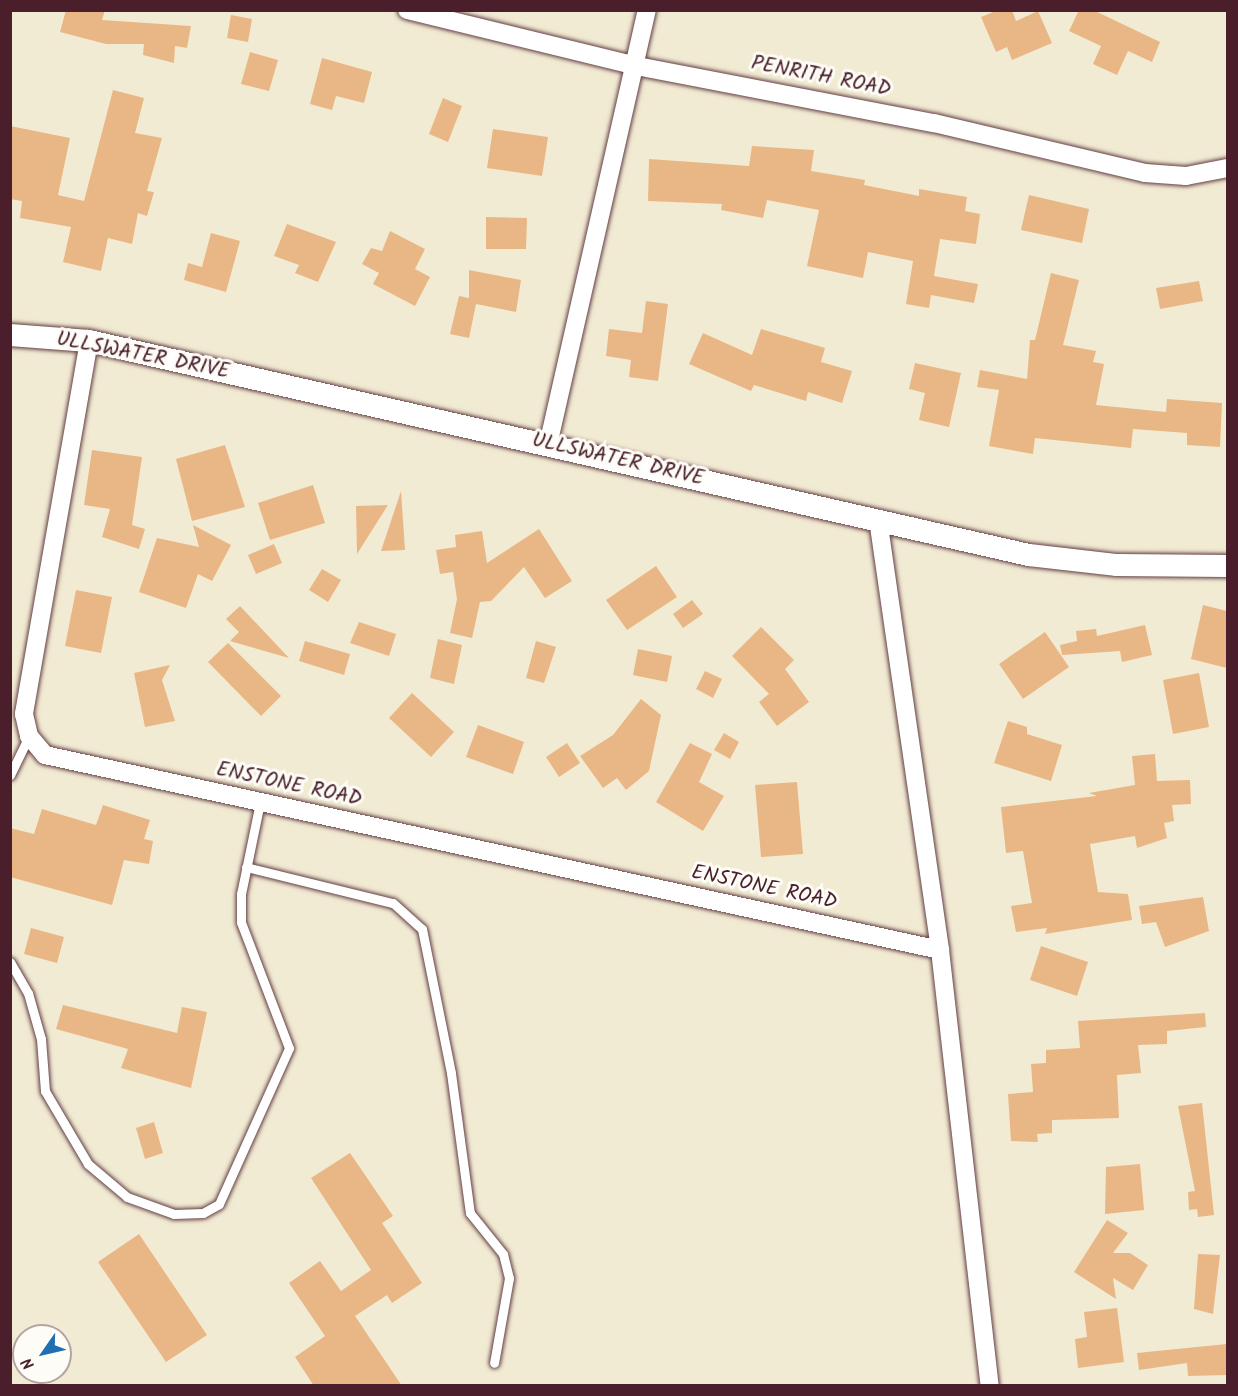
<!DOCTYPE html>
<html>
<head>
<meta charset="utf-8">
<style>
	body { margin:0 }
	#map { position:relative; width:1238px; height:1396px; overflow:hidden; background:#f2ebd3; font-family:Kalam,sans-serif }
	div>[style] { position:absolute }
	.building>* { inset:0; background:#e9b785 }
	.roads { filter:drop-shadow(0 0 2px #633e44) drop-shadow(0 0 2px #633e44) }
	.service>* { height:9px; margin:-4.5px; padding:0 4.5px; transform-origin:4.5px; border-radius:4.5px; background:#fff }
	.minor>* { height:18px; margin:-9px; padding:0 9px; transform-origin:9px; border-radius:9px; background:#fff }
	.tertiary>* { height:22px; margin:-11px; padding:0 11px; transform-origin:11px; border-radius:11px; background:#fff }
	span { translate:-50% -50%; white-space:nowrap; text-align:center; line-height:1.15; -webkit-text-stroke:6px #fdfcf7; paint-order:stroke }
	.street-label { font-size:21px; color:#4a1f2b }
	.frame { position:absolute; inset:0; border:12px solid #4a1f2b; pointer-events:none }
	.north { position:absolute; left:12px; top:1324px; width:60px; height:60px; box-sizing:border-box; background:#fdfcf7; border:2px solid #b5a4a5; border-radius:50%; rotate:236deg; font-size:16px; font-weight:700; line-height:24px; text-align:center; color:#4a1f2b }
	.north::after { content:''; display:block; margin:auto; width:21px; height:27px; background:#1f6fb2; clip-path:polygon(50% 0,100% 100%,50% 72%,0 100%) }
</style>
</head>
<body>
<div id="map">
	<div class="building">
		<div style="clip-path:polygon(66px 10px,105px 10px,102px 20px,191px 26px,187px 48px,175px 46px,174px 63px,143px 55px,144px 44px,106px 44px,60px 32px)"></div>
		<div style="clip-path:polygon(998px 10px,1012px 10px,1016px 21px,1038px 11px,1052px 43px,1012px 60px,1007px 47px,996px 52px,981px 17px)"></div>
		<div style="clip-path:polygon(1079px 10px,1093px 10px,1160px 42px,1152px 62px,1128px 51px,1117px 75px,1093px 64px,1101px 46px,1069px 31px)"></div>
		<div style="clip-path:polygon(231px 15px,252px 19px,248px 42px,227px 38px)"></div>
		<div style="clip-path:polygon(250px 52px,278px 60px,269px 91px,241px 84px)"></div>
		<div style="clip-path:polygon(322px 58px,372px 72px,364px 103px,336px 96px,332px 110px,310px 104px)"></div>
		<div style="clip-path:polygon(113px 90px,144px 98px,135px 133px,162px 138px,147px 191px,154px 192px,147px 216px,138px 213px,132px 244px,108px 238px,101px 271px,63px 262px,71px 227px,20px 218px,22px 201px,10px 199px,10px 126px,70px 138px,58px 195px,84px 201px)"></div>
		<div style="clip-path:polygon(443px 98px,462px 106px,448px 142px,429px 134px)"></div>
		<div style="clip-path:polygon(493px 129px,548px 137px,542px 176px,487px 168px)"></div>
		<div style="clip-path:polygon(752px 146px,814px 150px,811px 171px,865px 180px,864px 185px,919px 196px,919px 189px,967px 197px,965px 211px,980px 214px,976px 244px,940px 239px,934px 276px,978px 284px,974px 303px,931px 295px,929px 308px,906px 304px,913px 261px,868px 252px,863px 278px,807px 266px,819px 210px,767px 200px,763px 218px,721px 210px,722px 204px,648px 201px,649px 159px,749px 166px)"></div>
		<div style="clip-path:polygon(1029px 195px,1089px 209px,1082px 243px,1021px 230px)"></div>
		<div style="clip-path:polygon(486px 217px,527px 218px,526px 249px,486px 249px)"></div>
		<div style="clip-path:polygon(287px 224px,336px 242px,318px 282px,295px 273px,299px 265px,274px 256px)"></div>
		<div style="clip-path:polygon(390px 231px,425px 249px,415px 269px,430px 277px,415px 306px,373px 284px,379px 273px,362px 264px,371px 248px,382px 251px)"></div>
		<div style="clip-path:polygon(211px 233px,240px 241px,226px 292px,184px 280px,188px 263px,202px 267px)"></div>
		<div style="clip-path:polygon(469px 270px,521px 280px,516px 312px,476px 304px,469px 338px,450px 334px,459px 296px,469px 298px)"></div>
		<div style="clip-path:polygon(1051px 273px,1079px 280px,1063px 345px,1096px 351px,1093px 362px,1104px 364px,1096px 405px,1166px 412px,1167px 399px,1222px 403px,1220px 447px,1187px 445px,1187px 433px,1133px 429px,1131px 448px,1035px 438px,1033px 454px,989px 446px,999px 390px,977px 387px,980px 370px,1027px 379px,1030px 340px,1035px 340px)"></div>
		<div style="clip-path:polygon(1199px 281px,1203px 301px,1160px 309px,1156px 288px)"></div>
		<div style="clip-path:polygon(646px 301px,668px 304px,658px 381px,629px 377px,631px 360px,606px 356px,609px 329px,642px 333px)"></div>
		<div style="clip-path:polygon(761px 329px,825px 348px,821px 362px,852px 371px,842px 403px,808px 392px,806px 401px,754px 385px,751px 391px,689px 364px,703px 333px,752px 355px)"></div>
		<div style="clip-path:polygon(915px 363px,961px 373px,949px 427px,919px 420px,925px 393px,909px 389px)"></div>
		<div style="clip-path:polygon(225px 445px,245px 507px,192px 521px,176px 459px)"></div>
		<div style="clip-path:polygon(92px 450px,142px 457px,132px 525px,145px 529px,139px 549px,102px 537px,110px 509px,84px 505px)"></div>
		<div style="clip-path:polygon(313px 485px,325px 523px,270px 540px,258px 503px)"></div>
		<div style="clip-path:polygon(401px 491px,405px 550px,381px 551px)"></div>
		<div style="clip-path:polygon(388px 505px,357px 554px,356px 506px)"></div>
		<div style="clip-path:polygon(193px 525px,231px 545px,212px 581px,198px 574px,186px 608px,139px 592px,157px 538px,199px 547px)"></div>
		<div style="clip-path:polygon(539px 529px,572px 581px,545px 598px,524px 567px,491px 601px,480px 602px,472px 638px,450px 633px,457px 599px,453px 572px,440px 574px,436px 550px,456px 547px,455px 535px,482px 531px,487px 563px)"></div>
		<div style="clip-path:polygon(274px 544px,282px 563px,256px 574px,248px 555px)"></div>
		<div style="clip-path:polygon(656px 566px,677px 597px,627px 630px,606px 600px)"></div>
		<div style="clip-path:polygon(322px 569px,341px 580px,328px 602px,309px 590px)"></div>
		<div style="clip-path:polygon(76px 590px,112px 597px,101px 653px,65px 646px)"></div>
		<div style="clip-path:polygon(692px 600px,703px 614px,683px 628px,673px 614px)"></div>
		<div style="clip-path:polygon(1203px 605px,1227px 611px,1227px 668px,1191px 659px)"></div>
		<div style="clip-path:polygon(240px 606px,289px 658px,230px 641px,239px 632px,226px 619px)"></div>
		<div style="clip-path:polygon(359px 622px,396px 634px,389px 656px,350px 643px)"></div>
		<div style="clip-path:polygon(1145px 625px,1152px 655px,1122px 662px,1120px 651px,1062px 655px,1060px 645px,1077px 641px,1076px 631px,1096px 629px,1097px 636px)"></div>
		<div style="clip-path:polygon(761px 627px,794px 660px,785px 669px,809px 702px,777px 726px,759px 702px,769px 694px,732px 656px)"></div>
		<div style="clip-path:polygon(1045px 632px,1069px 667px,1023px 699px,999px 664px)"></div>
		<div style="clip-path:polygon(438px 639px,462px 645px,454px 684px,430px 678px)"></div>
		<div style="clip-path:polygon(305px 641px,350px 654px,344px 675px,299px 661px)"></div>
		<div style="clip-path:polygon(536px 641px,556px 647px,544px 683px,526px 678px)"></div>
		<div style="clip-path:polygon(228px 643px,281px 696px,261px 716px,208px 662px)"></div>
		<div style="clip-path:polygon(638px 649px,672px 656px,667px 682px,633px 675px)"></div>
		<div style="clip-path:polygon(170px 665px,162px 680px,175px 721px,145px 727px,134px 673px)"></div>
		<div style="clip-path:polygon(705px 671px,722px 679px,713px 698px,696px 689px)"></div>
		<div style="clip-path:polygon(1199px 673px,1209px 727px,1173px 734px,1163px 680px)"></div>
		<div style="clip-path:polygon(412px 693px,454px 732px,431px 757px,389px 718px)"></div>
		<div style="clip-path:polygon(641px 699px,661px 715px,649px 771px,626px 790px,617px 778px,603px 788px,580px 756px,613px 735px)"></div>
		<div style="clip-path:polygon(1008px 721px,1027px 727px,1027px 734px,1062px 745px,1051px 781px,994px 763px)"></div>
		<div style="clip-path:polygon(478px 725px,524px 742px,513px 774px,466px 757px)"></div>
		<div style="clip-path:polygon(724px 733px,739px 742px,730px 759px,714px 750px)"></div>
		<div style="clip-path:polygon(567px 743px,580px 763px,559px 777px,546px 757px)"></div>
		<div style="clip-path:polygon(690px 743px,712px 754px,699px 782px,724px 796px,703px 831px,656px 802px)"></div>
		<div style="clip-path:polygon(1155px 754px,1157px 781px,1190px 780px,1191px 804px,1172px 805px,1174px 821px,1164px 823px,1167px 838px,1137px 848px,1135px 836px,1090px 844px,1098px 892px,1128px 894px,1132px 920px,1045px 934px,1047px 928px,1016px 932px,1011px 906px,1032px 903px,1023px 851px,1006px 853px,1001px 807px,1097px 796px,1089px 793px,1135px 785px,1132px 756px)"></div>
		<div style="clip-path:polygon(797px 782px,803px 854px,761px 857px,755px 785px)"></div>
		<div style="clip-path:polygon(103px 805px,150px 820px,144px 839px,153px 841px,149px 864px,124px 860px,112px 905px,10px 877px,10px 828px,34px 834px,42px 809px,96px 825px)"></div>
		<div style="clip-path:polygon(1203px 897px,1209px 931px,1165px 947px,1156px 922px,1142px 924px,1139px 906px)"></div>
		<div style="clip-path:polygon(31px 928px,64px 937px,57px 963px,24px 954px)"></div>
		<div style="clip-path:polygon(1041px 946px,1088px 962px,1077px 996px,1030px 980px)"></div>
		<div style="clip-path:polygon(63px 1005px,177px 1033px,182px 1007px,207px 1012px,191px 1088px,121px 1068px,128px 1049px,56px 1029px)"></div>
		<div style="clip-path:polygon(1205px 1013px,1206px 1027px,1167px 1031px,1167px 1044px,1138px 1045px,1141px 1073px,1117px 1075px,1119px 1118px,1052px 1120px,1052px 1133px,1037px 1134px,1038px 1142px,1011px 1141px,1008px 1094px,1033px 1092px,1031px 1064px,1046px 1063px,1046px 1050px,1080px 1048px,1078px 1021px)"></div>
		<div style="clip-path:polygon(1202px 1103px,1214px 1215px,1198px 1217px,1197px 1209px,1189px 1210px,1188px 1192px,1195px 1191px,1178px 1106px)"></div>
		<div style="clip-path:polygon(154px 1122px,163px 1153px,145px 1159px,136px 1128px)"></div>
		<div style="clip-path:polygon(350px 1153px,393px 1216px,382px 1223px,422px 1283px,392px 1303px,387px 1295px,355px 1316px,402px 1386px,314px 1386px,295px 1357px,325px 1336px,289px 1283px,320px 1261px,341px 1291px,371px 1270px,311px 1178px)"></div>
		<div style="clip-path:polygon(1140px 1164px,1144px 1210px,1105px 1214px,1106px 1167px)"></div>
		<div style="clip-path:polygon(1107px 1220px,1128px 1233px,1113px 1253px,1130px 1253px,1148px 1265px,1133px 1290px,1113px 1278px,1116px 1299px,1074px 1272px)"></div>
		<div style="clip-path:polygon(139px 1234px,207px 1335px,166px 1362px,98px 1262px)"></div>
		<div style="clip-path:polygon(1198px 1254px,1220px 1255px,1213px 1314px,1194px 1309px)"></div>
		<div style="clip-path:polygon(1117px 1308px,1124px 1362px,1078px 1368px,1075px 1339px,1087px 1337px,1084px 1312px)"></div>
		<div style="clip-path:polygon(1227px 1344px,1227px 1375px,1188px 1376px,1187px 1363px,1139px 1370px,1137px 1353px)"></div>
	</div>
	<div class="roads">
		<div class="service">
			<div style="left:10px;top:775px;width:43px;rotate:-64deg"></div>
			<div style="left:246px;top:867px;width:151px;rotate:13.8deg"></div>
			<div style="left:393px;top:903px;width:39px;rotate:42deg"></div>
			<div style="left:422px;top:929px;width:147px;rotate:78.6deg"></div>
			<div style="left:451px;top:1073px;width:141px;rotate:82.3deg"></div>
			<div style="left:470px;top:1213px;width:53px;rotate:51.2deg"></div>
			<div style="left:503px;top:1254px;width:25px;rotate:76deg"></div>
			<div style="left:509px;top:1278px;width:86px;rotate:100deg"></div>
			<div style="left:10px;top:962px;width:36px;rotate:60deg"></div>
			<div style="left:28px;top:993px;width:48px;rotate:74.2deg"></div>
			<div style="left:41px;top:1039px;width:52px;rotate:85.6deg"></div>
			<div style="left:45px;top:1091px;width:85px;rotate:59.5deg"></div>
			<div style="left:88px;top:1164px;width:51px;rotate:40.2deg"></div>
			<div style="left:127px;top:1197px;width:50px;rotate:19.9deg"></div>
			<div style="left:174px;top:1214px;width:29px;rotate:-2deg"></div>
			<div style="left:203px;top:1213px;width:18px;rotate:-29deg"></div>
			<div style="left:219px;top:1204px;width:171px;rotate:-65.8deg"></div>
			<div style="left:289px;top:1048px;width:135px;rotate:-110.9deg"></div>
			<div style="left:241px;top:922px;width:28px;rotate:-90deg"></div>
			<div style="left:241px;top:894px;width:94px;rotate:-78.3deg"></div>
		</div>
		<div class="minor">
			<div style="left:407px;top:10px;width:237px;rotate:13.7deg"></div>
			<div style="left:637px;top:66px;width:302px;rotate:10.9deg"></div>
			<div style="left:934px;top:123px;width:217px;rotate:13.3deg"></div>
			<div style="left:1145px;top:173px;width:41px;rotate:4.2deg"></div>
			<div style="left:1186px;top:176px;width:43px;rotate:-10.8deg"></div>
			<div style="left:89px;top:341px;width:379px;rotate:99.9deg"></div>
			<div style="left:24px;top:714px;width:23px;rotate:77deg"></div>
			<div style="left:29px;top:736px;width:25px;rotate:50deg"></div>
			<div style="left:45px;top:755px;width:916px;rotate:12.29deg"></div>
			<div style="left:548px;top:445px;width:446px;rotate:-77.2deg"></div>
			<div style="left:878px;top:519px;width:435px;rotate:81.8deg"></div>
			<div style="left:940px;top:950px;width:439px;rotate:83.5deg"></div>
		</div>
		<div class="tertiary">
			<div style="left:10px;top:335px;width:79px;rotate:4.3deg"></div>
			<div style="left:89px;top:341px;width:964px;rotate:12.83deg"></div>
			<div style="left:1029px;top:555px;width:89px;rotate:6.5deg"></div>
			<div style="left:1117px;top:565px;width:111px;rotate:0.5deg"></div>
		</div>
	</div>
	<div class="street-label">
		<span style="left:821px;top:77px;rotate:11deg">PENRITH ROAD</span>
		<span style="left:143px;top:356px;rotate:11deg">ULLSWATER DRIVE</span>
		<span style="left:618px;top:460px;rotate:13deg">ULLSWATER DRIVE</span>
		<span style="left:289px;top:785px;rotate:12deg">ENSTONE ROAD</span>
		<span style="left:764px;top:888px;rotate:12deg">ENSTONE ROAD</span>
	</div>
	<div class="frame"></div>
	<div class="north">N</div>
</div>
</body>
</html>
